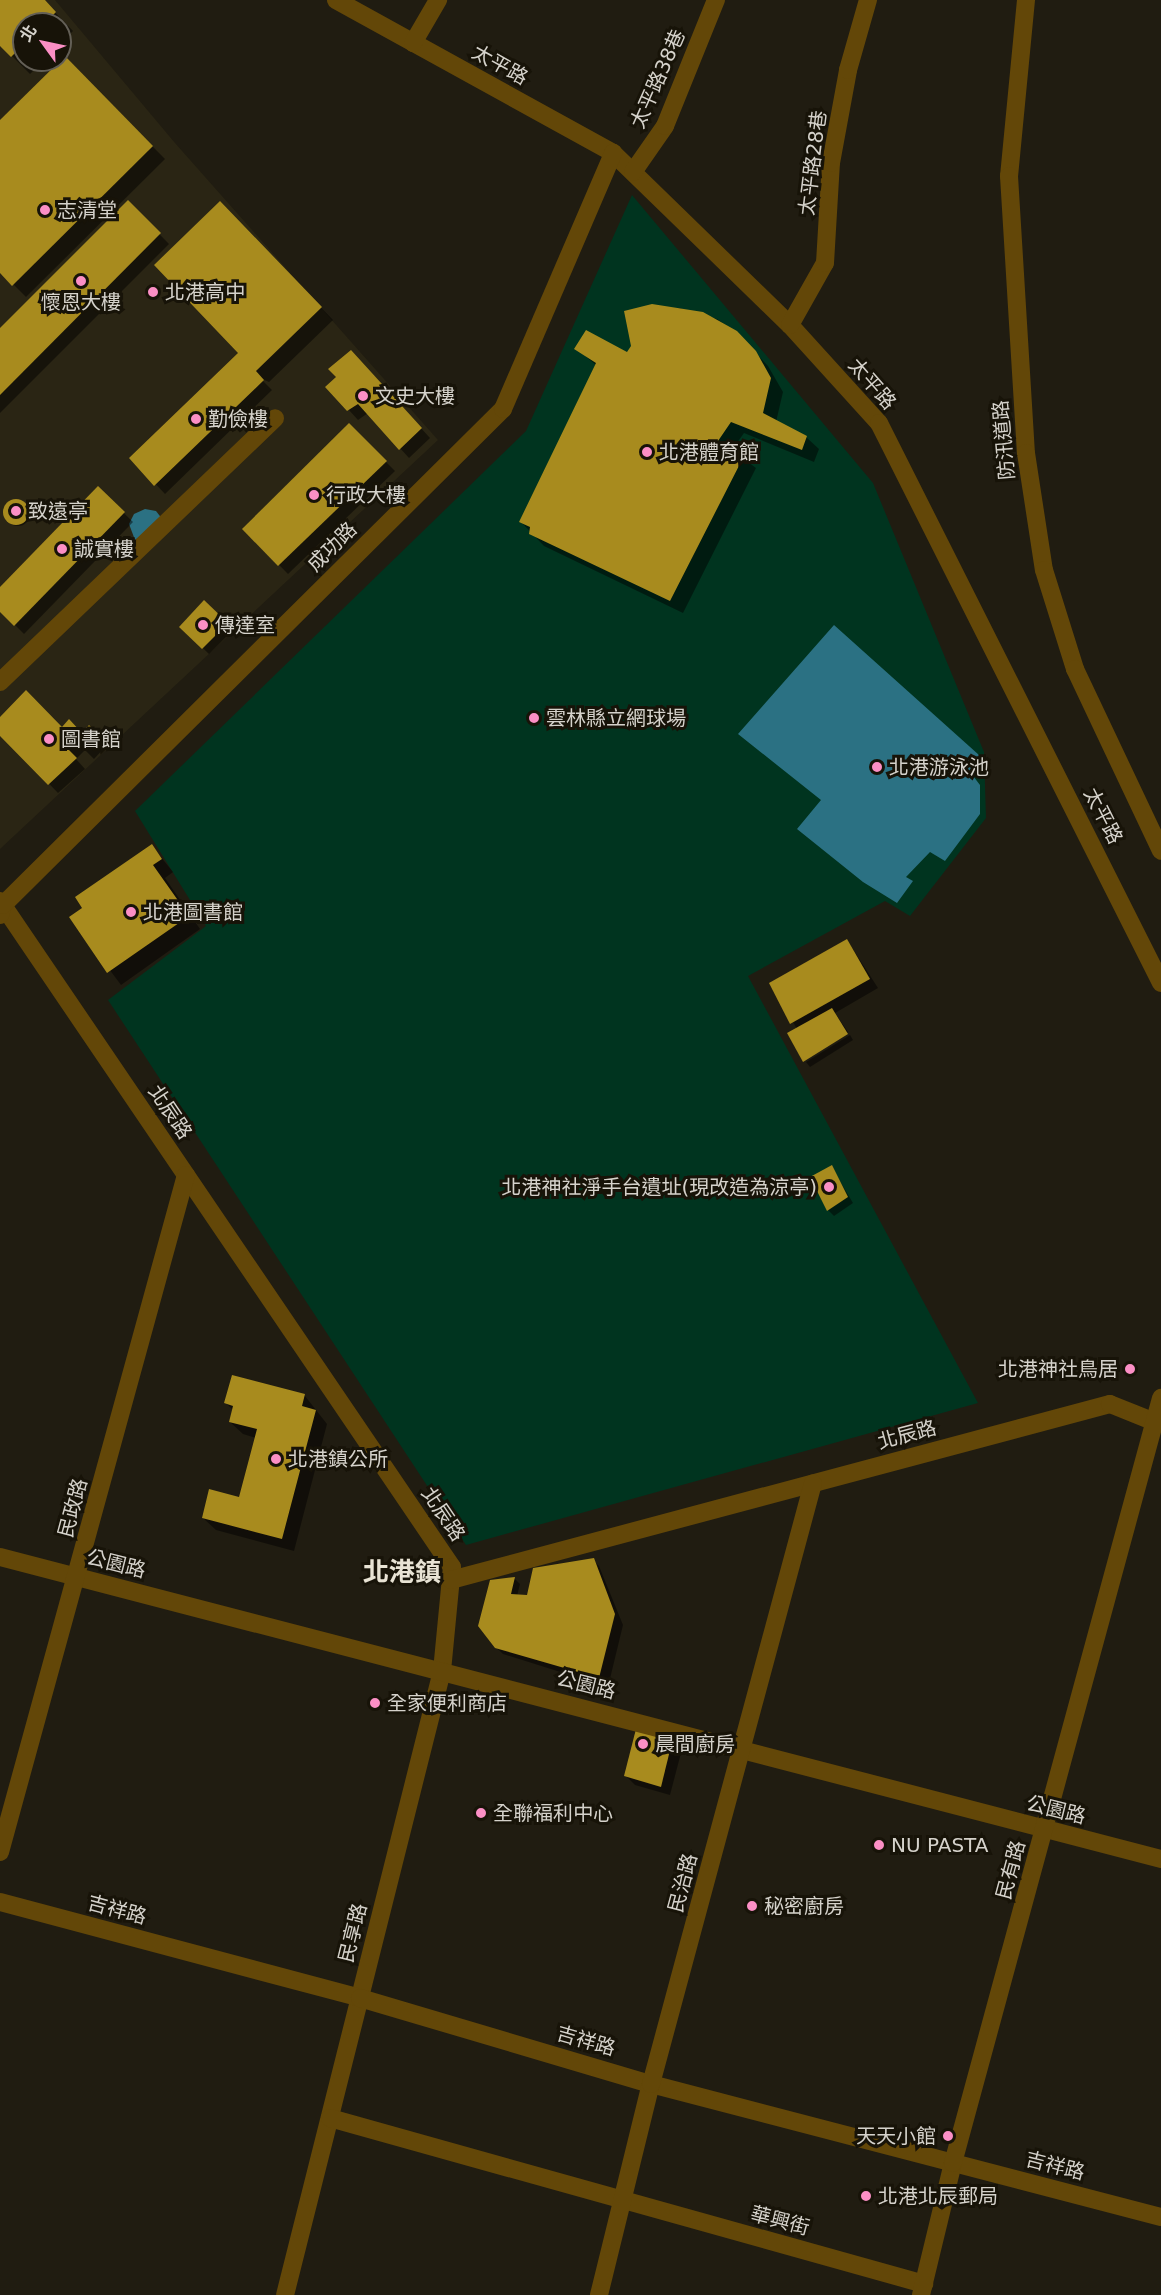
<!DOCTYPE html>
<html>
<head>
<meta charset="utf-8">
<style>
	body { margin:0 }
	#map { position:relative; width:1161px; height:2295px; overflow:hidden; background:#201c11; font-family:"DejaVu Sans","Noto Sans TC",sans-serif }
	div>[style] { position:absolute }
	.built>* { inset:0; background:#2a2514 }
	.green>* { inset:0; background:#00341f }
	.water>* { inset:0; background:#2b7183 }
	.shadow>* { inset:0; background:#0007 }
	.round { border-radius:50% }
	.building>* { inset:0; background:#a88b1e }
	.street>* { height:18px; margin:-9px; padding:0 9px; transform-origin:9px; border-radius:9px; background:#634708 }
	.dots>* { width:16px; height:16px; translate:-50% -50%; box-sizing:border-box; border:3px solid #171308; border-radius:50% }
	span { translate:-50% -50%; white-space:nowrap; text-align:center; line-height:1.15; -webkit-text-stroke:6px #171308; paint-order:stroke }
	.street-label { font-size:20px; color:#d5d2cb }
	.poi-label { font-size:20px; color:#d5d2cb }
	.left { translate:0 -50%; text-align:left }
	.right { translate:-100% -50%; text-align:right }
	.district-label { font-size:26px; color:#e8e3d4; font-weight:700 }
	.north { position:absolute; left:12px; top:12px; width:60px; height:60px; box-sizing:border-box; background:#171308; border:2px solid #635f56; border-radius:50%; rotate:303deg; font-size:16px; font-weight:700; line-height:24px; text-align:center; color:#d5d2cb }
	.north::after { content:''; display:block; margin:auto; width:21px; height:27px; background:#fb8fc5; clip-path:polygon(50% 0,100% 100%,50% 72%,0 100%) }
</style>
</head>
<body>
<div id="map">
	<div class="built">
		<div style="clip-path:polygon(evenodd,0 0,55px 0,175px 143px,438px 440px,0 849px,0 0,24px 24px,60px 24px,60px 60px,24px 60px,24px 24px)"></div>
	</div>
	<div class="green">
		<div style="clip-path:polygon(632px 195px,873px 483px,984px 752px,986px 818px,910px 916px,885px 901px,748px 976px,978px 1403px,466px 1545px,108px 1000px,206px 926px,135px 811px,526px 431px)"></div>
	</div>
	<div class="water">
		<div style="clip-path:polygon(145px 509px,156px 511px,163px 520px,135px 540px,129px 524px,134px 514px)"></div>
		<div style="clip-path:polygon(834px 625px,979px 755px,970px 772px,980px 785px,980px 814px,945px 861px,930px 852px,906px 877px,913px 881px,897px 903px,863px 882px,797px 829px,821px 800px,738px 734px)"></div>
	</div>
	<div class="shadow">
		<div style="clip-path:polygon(0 0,43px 0,73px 31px,60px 44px,60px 24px,24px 24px,24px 60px,44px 60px,30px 74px,0 44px)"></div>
		<div style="clip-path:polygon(65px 58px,165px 159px,26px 297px,0 271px,0 122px)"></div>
		<div style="clip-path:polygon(128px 202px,169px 244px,0 413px,0 330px)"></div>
		<div style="clip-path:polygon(220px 203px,333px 320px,269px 382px,260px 378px,272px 390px,165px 494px,131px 458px,240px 353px)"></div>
		<div style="clip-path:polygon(679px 308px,717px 319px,736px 332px,768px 366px,783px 392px,776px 422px,806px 437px,819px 449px,814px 462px,744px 433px,732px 450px,756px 468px,683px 613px,544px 546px,521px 522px,597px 366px,576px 348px,628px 354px)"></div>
		<div style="clip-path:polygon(360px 361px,430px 438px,409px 458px,368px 413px,358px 420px,328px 387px)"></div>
		<div style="clip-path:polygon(349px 425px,395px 471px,288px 574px,244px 529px)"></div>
		<div style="clip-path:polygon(98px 488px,133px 522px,24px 634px,0 610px,0 589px)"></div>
		<div class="round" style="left:6px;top:502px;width:24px;height:24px"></div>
		<div style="clip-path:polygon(204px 602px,233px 630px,209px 654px,181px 627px)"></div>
		<div style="clip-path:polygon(0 719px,83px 735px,89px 727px,107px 745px,94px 759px,85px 750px,76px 759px,85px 769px,58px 793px,0 733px)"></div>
		<div style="clip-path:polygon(152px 846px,173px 872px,165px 878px,200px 929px,121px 985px,71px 918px)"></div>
		<div style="clip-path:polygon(847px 940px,878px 988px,835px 1013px,848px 1032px,804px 1060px,797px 1029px,771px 984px)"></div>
		<div style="clip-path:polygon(850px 1035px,853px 1040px,810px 1067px,806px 1062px)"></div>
		<div style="clip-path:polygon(831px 1166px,853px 1203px,834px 1216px,828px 1210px)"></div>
		<div style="clip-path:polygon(305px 1396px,327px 1424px,294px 1551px,216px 1530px,203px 1518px,240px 1498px,256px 1438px,243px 1434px,230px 1422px,233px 1410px,226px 1403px)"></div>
		<div style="clip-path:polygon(593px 1560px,599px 1566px,623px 1625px,608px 1687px,503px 1654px,496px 1647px,491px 1582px,515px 1579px,520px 1584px,517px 1596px,531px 1597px)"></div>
		<div style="clip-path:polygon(673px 1739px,682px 1749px,670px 1795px,635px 1785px,625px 1775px)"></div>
	</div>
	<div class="building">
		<div style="clip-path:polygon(0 0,45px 0,56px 12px,44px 24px,24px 24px,24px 44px,11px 57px,0 46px)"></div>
		<div style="clip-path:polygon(65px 56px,153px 146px,12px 286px,0 273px,0 120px)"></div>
		<div style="clip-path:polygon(128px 200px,161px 233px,0 395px,0 328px)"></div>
		<div style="clip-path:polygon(220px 201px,322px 307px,256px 371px,264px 380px,154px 486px,129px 458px,238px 353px,154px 265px)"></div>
		<div style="clip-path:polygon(652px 304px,703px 312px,737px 331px,756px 351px,771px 378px,763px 413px,807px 436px,802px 450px,731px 422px,718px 441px,745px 454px,670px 601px,529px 534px,530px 527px,519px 522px,596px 363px,574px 349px,586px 330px,627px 352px,631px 346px,624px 311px)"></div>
		<div style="clip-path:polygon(351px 350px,422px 428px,399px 450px,358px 404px,347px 411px,325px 387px,336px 377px,328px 369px)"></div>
		<div style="clip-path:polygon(349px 423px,387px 461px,278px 566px,242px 529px)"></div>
		<div style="clip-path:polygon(98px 486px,125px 512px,14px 626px,0 612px,0 587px)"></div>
		<div class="round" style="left:3px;top:499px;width:26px;height:26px"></div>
		<div style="clip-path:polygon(204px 600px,228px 623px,202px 649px,179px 627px)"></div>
		<div style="clip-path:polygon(26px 690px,62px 727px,69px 719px,82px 733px,89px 725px,99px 735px,84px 751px,75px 742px,68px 749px,77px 758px,48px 785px,0 736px,0 717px)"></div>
		<div style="clip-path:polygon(152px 844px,162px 859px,153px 865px,189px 916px,107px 973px,69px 917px,82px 908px,75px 897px)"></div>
		<div style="clip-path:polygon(847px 939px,870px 979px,790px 1024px,769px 983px)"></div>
		<div style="clip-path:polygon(832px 1008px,848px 1034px,803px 1062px,787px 1033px)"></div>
		<div style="clip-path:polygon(832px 1165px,848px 1197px,827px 1211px,810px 1177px)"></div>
		<div style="clip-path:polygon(232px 1375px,305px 1394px,302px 1406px,316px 1410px,282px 1539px,202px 1518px,209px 1489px,239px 1497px,257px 1429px,229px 1422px,233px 1406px,224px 1403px)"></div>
		<div style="clip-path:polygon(594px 1558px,615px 1614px,599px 1678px,495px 1648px,478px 1626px,490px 1580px,515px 1577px,511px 1594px,527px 1595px,533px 1568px)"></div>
		<div style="clip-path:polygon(636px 1729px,673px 1738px,661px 1787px,624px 1776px)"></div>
	</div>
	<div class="street">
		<div style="left:336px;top:0;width:316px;rotate:28.9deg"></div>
		<div style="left:613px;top:153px;width:247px;rotate:44.2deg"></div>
		<div style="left:790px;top:325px;width:132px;rotate:47.8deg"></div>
		<div style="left:879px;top:423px;width:627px;rotate:63.27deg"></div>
		<div style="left:1026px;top:0;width:177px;rotate:95.5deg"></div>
		<div style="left:1009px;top:176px;width:278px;rotate:86.5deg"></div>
		<div style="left:1026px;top:453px;width:118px;rotate:81.3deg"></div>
		<div style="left:1044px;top:570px;width:104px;rotate:72.6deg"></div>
		<div style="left:1075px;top:669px;width:201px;rotate:64.7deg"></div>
		<div style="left:413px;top:43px;width:50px;rotate:-59.8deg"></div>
		<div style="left:633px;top:172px;width:56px;rotate:-55.2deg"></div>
		<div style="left:665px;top:126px;width:136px;rotate:-68deg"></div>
		<div style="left:790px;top:325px;width:71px;rotate:-60.6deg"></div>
		<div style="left:825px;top:263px;width:100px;rotate:-86.6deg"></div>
		<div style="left:831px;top:163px;width:95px;rotate:-79.6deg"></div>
		<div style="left:848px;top:70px;width:73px;rotate:-74.1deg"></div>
		<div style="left:0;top:682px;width:381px;rotate:-43.8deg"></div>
		<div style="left:0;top:901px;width:805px;rotate:55.84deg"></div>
		<div style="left:452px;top:1567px;width:104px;rotate:95.5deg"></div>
		<div style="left:442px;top:1671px;width:643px;rotate:104.12deg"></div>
		<div style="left:0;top:915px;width:10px;rotate:-73deg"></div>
		<div style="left:3px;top:905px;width:704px;rotate:-44.77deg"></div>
		<div style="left:503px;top:409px;width:279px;rotate:-66.7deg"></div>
		<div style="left:0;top:1557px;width:1200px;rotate:14.58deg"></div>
		<div style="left:451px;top:1580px;width:682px;rotate:-14.95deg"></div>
		<div style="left:1110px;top:1404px;width:48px;rotate:21.8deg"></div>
		<div style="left:0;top:1852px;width:702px;rotate:-74.64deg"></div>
		<div style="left:0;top:1902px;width:373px;rotate:14.9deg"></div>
		<div style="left:360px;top:1998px;width:303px;rotate:16.5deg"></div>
		<div style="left:651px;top:2084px;width:527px;rotate:14.62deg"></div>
		<div style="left:330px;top:2118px;width:617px;rotate:15.61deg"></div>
		<div style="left:599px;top:2295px;width:217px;rotate:-76.2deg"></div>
		<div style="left:651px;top:2084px;width:622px;rotate:-74.91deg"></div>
		<div style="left:921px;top:2295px;width:136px;rotate:-76.4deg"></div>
		<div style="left:953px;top:2163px;width:793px;rotate:-74.79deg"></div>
	</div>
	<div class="dots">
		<div style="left:45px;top:210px;background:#fb8fc5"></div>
		<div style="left:81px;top:281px;background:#fb8fc5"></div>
		<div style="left:153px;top:292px;background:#fb8fc5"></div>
		<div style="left:363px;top:396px;background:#fb8fc5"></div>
		<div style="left:196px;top:419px;background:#fb8fc5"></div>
		<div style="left:647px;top:452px;background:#fb8fc5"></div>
		<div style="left:314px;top:495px;background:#fb8fc5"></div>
		<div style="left:16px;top:511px;background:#fb8fc5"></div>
		<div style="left:62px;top:549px;background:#fb8fc5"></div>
		<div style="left:203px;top:625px;background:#fb8fc5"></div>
		<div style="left:534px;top:718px;background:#fb8fc5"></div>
		<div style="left:49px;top:739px;background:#fb8fc5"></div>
		<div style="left:877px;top:767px;background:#fb8fc5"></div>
		<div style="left:131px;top:912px;background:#fb8fc5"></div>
		<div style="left:829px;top:1187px;background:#fb8fc5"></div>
		<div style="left:1130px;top:1369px;background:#fb8fc5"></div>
		<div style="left:276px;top:1459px;background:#fb8fc5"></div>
		<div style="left:375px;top:1703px;background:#fb8fc5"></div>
		<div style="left:643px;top:1744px;background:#fb8fc5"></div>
		<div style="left:481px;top:1813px;background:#fb8fc5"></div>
		<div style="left:879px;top:1845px;background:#fb8fc5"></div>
		<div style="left:752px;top:1906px;background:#fb8fc5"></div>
		<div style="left:948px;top:2136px;background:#fb8fc5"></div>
		<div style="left:866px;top:2196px;background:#fb8fc5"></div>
	</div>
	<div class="street-label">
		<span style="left:500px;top:65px;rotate:29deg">太平路</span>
		<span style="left:658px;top:79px;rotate:-66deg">太平路38巷</span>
		<span style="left:813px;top:163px;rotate:-83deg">太平路28巷</span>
		<span style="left:872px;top:384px;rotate:49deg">太平路</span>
		<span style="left:1004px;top:440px;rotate:-95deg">防汛道路</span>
		<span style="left:332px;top:547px;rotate:-45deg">成功路</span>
		<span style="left:1103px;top:816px;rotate:63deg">太平路</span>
		<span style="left:170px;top:1112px;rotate:56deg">北辰路</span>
		<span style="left:907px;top:1435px;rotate:-15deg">北辰路</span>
		<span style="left:73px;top:1508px;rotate:-75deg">民政路</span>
		<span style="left:443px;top:1514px;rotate:56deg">北辰路</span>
		<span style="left:116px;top:1564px;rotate:14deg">公園路</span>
		<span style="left:586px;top:1685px;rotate:14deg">公園路</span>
		<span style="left:1056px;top:1810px;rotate:14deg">公園路</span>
		<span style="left:1011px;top:1870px;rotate:-75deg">民有路</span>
		<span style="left:683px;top:1883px;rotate:-75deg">民治路</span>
		<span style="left:117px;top:1910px;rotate:15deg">吉祥路</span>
		<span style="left:353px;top:1933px;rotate:-76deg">民享路</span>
		<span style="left:586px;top:2041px;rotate:16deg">吉祥路</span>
		<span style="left:1055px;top:2166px;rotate:14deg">吉祥路</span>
		<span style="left:780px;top:2221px;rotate:15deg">華興街</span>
	</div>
	<div class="poi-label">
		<span class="left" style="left:57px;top:210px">志清堂</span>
		<span class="left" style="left:165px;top:292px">北港高中</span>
		<span style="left:81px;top:302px">懷恩大樓</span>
		<span class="left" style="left:375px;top:396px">文史大樓</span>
		<span class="left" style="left:208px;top:419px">勤儉樓</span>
		<span class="left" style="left:659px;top:452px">北港體育館</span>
		<span class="left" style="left:326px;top:495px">行政大樓</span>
		<span class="left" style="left:28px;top:511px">致遠亭</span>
		<span class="left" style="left:74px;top:549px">誠實樓</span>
		<span class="left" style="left:215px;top:625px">傳達室</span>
		<span class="left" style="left:546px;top:718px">雲林縣立網球場</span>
		<span class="left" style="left:61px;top:739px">圖書館</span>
		<span class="left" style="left:889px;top:767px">北港游泳池</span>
		<span class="left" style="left:143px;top:912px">北港圖書館</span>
		<span class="right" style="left:817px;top:1187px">北港神社淨手台遺址(現改造為涼亭)</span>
		<span class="right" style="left:1118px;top:1369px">北港神社鳥居</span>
		<span class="left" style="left:288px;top:1459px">北港鎮公所</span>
		<span class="left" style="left:387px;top:1703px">全家便利商店</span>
		<span class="left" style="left:655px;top:1744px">晨間廚房</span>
		<span class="left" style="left:493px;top:1813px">全聯福利中心</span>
		<span class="left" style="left:891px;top:1845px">NU PASTA</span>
		<span class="left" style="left:764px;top:1906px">秘密廚房</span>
		<span class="right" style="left:936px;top:2136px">天天小館</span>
		<span class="left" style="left:878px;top:2196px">北港北辰郵局</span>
	</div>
	<div class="district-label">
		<span style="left:402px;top:1573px">北港鎮</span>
	</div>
	<div class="north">北</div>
</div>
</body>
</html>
